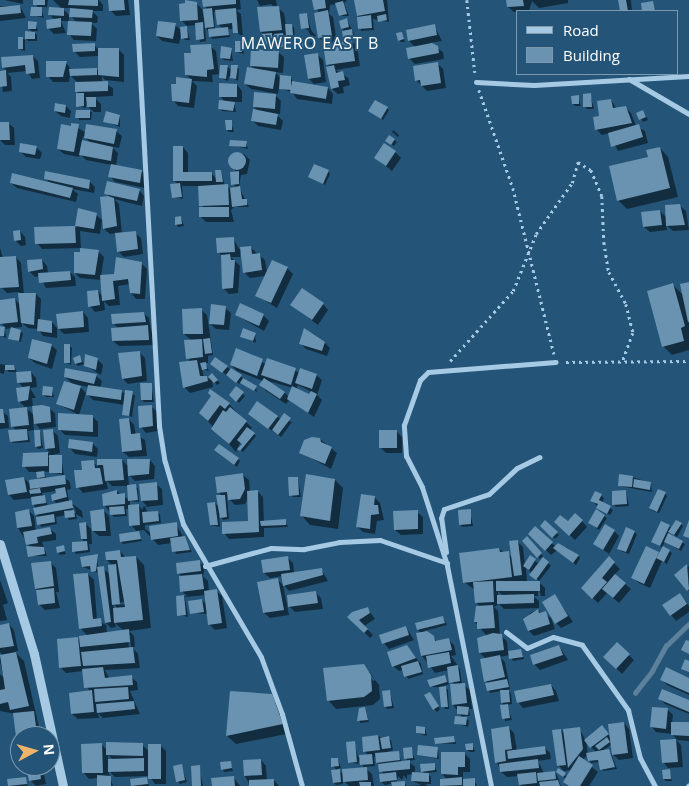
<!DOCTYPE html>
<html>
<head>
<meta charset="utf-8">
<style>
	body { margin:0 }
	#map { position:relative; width:689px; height:786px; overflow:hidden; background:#245578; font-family:"Open Sans",sans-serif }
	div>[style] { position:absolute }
	.shadow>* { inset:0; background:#0007 }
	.stream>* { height:4.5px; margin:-2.25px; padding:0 2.25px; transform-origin:2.25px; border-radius:2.25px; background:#5d819c }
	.building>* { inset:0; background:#6993b1 }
	.round { border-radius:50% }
	.path>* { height:2.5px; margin-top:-1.25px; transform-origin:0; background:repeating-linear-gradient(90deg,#a6cae4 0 2.5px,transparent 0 6.5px) }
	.minor>* { height:5px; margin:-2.5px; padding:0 2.5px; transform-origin:2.5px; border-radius:2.5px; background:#a6cae4 }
	.tertiary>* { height:9px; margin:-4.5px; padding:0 4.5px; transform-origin:4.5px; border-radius:4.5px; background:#a6cae4 }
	span { translate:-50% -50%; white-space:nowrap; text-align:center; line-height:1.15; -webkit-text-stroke:4px #245578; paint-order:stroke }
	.quarter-label { font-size:16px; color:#fff; letter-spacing:1px }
	.legend { position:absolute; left:516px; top:10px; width:162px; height:65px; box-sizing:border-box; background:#245578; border:1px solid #7c99ae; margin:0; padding:6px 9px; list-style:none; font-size:15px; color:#fff }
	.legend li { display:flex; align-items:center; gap:10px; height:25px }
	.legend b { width:25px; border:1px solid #7c99ae }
	.north { position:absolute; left:10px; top:726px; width:50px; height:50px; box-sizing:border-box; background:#245578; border:1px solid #7c99ae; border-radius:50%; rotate:84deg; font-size:14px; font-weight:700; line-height:20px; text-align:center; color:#fff }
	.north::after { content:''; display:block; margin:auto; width:18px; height:22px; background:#eeb56a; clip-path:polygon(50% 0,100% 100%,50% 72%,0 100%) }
</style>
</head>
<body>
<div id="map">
	<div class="shadow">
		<div style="clip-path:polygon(4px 0,23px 0,23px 4px)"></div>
		<div style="clip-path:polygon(35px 0,48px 0,47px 7px,41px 7px,44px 18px,32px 15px,38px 8px)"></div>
		<div style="clip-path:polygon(evenodd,53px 0,99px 0,103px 5px,103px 11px,92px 11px,98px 17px,97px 23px,91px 23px,97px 29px,96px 41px,74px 40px,69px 34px,69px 21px,61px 21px,66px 33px,54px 34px,48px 28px,55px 20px,50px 15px,62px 9px,53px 0,62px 8px,71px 8px,71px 16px,77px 23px,69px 22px,69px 15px,62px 8px)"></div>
		<div style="clip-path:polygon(110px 0,128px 0,130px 15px,116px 16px,111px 11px)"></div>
		<div style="clip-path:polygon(evenodd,203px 0,240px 0,241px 9px,236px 10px,241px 14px,243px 38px,234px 29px,228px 29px,230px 37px,212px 39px,205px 26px,206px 41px,200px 42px,196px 25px,187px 26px,182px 21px,196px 3px,202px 9px,206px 28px,207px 10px,203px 0,214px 12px,217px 12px,218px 24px,223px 29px,215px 30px,214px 12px)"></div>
		<div style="clip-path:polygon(257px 0,276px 0,277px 7px,284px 13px,286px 25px,294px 27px,295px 37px,284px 35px,286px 49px,264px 44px,264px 35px,261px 32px,274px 7px,271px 4px,260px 6px)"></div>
		<div style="clip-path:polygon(313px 0,347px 0,344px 3px,349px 16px,340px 16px,337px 4px,330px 5px,329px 14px,333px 17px,337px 43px,352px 41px,357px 47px,360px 66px,336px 70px,348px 78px,350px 85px,343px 87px,344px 93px,338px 94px,332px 89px,326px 45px,319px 37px,319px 13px)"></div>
		<div style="clip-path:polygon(355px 0,387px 0,389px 22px,373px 19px,374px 30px,361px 31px)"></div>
		<div style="clip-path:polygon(508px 0,568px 0,568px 3px,539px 8px,532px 1px,529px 11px,514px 12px,508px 7px)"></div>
		<div style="clip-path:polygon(620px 0,631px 0,632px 11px,621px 11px)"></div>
		<div style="clip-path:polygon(653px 2px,656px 11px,643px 11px,642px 4px)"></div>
		<div style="clip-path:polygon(0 6px,20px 6px,26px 18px,0 21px)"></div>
		<div style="clip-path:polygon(307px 14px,311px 30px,316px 36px,311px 37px,308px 30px,302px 28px)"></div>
		<div style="clip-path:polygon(347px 20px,354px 33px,355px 38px,344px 37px,343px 28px)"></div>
		<div style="clip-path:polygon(36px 23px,38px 31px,33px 31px,37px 35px,37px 41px,28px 41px,26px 38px,34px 33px,29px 29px)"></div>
		<div style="clip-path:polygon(175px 25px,182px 31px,179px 44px,162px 41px,157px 36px)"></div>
		<div style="clip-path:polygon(434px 25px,442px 41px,429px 43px,443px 52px,444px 59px,415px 64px,409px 58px,416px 48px,409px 41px,407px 31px)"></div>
		<div style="clip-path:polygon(187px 28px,190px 40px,185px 40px,182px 38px)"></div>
		<div style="clip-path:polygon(402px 33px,405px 42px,401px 42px,399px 40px)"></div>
		<div style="clip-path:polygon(22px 38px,25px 40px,25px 51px,19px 49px)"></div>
		<div style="clip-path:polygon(241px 42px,243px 45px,244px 54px,237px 52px)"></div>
		<div style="clip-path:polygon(304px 42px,307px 50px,302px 50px,299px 47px)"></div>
		<div style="clip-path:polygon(310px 42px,315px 44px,315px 49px,311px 46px)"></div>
		<div style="clip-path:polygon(94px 45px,99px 50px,118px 49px,124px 55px,124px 82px,105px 80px,102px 76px,102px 82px,113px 88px,113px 96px,94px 97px,101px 104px,101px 112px,94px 112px,86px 105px,86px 108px,77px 106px,78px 83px,70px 75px,69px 82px,53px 82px,48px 76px,66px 62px,71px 70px,96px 69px,100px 73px,99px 56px,80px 57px,74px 51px)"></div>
		<div style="clip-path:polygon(210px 46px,216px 51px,219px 74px,212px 75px,213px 82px,192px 81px,197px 86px,194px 108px,178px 106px,173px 100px,177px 85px,192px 80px,186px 75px,192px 54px)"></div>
		<div style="clip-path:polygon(231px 49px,233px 61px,224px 60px,221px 57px)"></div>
		<div style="clip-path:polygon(278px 52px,284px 57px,283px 73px,275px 72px,281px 79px,291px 77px,293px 83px,328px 88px,333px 94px,332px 104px,297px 99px,292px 92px,279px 88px,278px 94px,251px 89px,245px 84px,255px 70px,251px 66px)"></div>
		<div style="clip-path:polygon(317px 54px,323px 60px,326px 82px,314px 84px,309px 79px)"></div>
		<div style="clip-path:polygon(33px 56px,38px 61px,40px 78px,32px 79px,27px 71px,7px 73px,11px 77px,12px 91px,3px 92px,0 72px,7px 71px,3px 67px)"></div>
		<div style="clip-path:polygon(438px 64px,443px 69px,446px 88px,427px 91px,416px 80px)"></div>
		<div style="clip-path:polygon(227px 66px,232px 71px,237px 67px,239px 69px,238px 81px,229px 76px,228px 81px,220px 78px)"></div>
		<div style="clip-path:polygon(237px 85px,242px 91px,242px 102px,234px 102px,236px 112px,222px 111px,220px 108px,225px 102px,220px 96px)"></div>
		<div style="clip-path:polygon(590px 94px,594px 109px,587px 109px,585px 107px)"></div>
		<div style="clip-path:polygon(276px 96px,281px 101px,280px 114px,276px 114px,283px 121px,281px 130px,258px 126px,252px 120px,259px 112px,254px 107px)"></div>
		<div style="clip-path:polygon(578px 97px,581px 106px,575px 106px,573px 104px)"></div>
		<div style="clip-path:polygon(611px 100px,617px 109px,625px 107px,631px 113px,636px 126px,645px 131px,648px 143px,618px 151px,609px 133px,602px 135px,596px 129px)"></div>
		<div style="clip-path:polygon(66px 106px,71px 111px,70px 118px,61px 116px,55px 111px)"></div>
		<div style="clip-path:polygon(387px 108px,389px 110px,383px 120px,372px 113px)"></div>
		<div style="clip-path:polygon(77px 111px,92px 112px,91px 120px,79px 120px)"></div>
		<div style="clip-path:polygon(643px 111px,648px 120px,643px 122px,638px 114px)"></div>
		<div style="clip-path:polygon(120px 116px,120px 127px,105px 121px)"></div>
		<div style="clip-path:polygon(231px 122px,234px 132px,229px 132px,227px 130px)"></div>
		<div style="clip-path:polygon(0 123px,8px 123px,14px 128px,15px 145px,5px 145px,0 140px)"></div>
		<div style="clip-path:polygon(evenodd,72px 124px,86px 133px,116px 131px,122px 136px,119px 148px,112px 147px,118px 153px,116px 166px,142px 171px,147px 177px,145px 188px,115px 182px,110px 176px,112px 165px,86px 160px,80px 154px,79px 157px,64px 154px,58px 149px,72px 124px,83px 136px,91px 143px,82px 142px,83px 136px)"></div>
		<div style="clip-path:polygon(393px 130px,399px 135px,398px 137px,392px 132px)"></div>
		<div style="clip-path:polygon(390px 137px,397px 142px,394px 146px,389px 143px)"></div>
		<div style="clip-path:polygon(246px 142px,248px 149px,231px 145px)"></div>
		<div style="clip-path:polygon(36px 147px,42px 153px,40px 159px,26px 157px,20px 151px)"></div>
		<div style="clip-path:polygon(183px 147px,188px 153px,188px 173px,212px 174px,217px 179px,221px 171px,225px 186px,231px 189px,237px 188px,233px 184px,236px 173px,230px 155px,244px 154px,250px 160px,247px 174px,241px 175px,239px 187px,249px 207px,234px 207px,231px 210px,234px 222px,206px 222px,200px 216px,203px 208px,200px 186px,182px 186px,183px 199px,173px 197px,178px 185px,174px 180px)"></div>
		<div style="clip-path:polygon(660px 148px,668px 157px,678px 197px,627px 209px,618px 200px)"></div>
		<div style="clip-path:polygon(395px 152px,401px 158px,392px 171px,376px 158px)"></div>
		<div style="clip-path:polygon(328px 171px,330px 174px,325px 185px,310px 177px)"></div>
		<div style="clip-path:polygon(46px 179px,89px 181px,95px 187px,94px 193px,72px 189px,78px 194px,76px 202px,17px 188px,11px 183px,50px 183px)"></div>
		<div style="clip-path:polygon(139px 190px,144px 196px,142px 206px,114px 199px,119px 204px,122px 234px,135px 233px,141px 238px,143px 254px,124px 257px,118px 251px,116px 233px,110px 234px,104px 229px,111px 199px,106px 193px)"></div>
		<div style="clip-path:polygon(680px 206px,686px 211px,689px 230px,673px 231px,666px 225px,667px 230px,650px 232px,644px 227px,660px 211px,667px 218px)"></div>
		<div style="clip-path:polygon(79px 210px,96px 215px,102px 220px,100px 234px,80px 231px,81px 248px,42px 249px,37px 243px,35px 229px,76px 228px)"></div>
		<div style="clip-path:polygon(181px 218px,184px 226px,178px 227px,176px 224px)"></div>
		<div style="clip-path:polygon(20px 231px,25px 237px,26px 245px,21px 246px,15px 240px)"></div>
		<div style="clip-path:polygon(233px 238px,239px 249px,250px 247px,265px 260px,267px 273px,287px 268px,293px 274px,277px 308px,256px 295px,265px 276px,250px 278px,244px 272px,241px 248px,240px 257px,231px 257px,240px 266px,238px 293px,229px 294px,223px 288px,222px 256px,218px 252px)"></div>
		<div style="clip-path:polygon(0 248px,3px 258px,16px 257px,21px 263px,24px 294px,36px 294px,41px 299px,40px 320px,52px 322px,57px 328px,57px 338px,43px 336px,38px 329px,28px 328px,22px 323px,22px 327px,12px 328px,23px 333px,21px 342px,10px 338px,12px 328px,5px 329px,6px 338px,0 335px,1px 327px,6px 328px,1px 323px,0 301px,15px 299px,20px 305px,19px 292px,7px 293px,0 286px)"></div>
		<div style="clip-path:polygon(98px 251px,104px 257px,101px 276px,115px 275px,141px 263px,147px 269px,145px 299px,136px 299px,131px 293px,130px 284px,118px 286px,120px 305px,109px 306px,104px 301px,105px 310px,95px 312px,90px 306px,98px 291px,103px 297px,101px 280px,80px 278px,75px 273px)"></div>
		<div style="clip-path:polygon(42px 260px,47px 266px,48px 273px,70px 272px,75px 277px,76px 286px,46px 288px,40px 276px,35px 277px,29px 271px)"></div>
		<div style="clip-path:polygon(689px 284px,689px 350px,672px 355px,663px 346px,673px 285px,684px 296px)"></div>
		<div style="clip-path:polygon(323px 304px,328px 310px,318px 325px,291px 305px)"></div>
		<div style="clip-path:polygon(225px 308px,231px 313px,229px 330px,216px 329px,210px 324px)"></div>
		<div style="clip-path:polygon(201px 310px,207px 315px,213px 355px,208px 356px,208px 363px,205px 363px,209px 371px,202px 369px,204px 377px,208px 379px,212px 375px,220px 383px,217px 385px,212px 379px,213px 387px,190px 393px,185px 388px,192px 341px,184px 334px)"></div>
		<div style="clip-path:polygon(83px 312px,88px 318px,89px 332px,64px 334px,59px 329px)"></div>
		<div style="clip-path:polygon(143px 313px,149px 318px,154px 345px,119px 346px,113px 341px,118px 328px,114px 324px)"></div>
		<div style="clip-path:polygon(236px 315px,263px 315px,269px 321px,264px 331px)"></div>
		<div style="clip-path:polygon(255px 334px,256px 343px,241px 336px)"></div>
		<div style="clip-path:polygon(324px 342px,330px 348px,327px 356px,306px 349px,300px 343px)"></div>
		<div style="clip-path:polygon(51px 345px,57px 350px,52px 369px,35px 363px,29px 358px)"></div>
		<div style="clip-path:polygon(69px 345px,72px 348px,71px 365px,65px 362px)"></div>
		<div style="clip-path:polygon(evenodd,237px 350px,266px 364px,268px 359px,300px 373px,316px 375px,322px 380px,317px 395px,322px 400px,314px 417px,289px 400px,286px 404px,266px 391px,261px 385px,263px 381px,237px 371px,231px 365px,237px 350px,265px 380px,293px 388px,289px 397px,285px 393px,265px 380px,237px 350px,298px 385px,312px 392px,309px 396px,296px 390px,298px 385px)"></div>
		<div style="clip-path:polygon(139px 352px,145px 358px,147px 381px,128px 384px,123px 379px)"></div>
		<div style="clip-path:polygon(80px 357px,84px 364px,78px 366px,76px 364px)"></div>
		<div style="clip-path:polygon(97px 359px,103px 365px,101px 375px,85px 365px)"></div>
		<div style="clip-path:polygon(0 364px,14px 366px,17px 372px,9px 372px,5px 368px,4px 374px,0 373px)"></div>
		<div style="clip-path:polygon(214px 366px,227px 367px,256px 387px,257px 392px,241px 382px,239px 384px)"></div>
		<div style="clip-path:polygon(31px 372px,36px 378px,37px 387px,30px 388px,36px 398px,32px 398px,33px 406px,25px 407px,34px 415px,49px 408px,55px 413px,56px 427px,40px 429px,33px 421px,34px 430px,28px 431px,30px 442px,13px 443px,11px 441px,17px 431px,12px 426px,26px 408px,19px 401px,24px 388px,19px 383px)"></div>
		<div style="clip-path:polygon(96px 376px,102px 381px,100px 388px,135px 395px,132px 417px,123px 414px,125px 405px,93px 400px,86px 393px,79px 415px,58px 404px,65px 382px,81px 388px,87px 394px,89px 387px,73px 384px,65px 377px)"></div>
		<div style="clip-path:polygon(151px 384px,154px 402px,144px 402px,142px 400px)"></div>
		<div style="clip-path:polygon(52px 388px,54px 397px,46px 397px,43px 394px)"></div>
		<div style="clip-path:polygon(236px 388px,245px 396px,239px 403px,230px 395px)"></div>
		<div style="clip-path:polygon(213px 396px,229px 404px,252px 428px,250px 430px,256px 436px,243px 452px,239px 449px,243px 444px,241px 441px,236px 452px,206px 419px)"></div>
		<div style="clip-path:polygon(151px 406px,157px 412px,158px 431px,146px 433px,141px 427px)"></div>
		<div style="clip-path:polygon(0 410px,8px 416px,9px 428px,0 429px)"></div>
		<div style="clip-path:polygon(92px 416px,98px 422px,98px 437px,65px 435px,59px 429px)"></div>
		<div style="clip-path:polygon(277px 417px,292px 422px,281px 437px,255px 419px)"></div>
		<div style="clip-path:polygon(129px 419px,134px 425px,136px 435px,145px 440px,147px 456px,129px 457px,123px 452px)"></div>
		<div style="clip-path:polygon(40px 431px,43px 448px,38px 449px,36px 446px)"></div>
		<div style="clip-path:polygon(evenodd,53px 431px,58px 436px,60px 453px,45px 457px,61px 456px,64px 475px,43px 471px,47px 479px,64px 477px,70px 482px,71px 489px,67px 490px,69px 501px,82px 511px,83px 518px,76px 514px,77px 519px,69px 520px,66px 515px,56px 517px,57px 524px,41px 527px,32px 498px,14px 500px,9px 495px,24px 478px,31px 485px,41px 480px,37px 472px,29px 472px,24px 466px,24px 454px,50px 453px,46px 448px,53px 431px,57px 491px,53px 500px,57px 504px,48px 506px,42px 493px,57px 491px,53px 431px,72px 506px,74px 506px,76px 513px,73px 514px,72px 506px)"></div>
		<div style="clip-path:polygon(397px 432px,402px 437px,402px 453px,386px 453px,380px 447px)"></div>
		<div style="clip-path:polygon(320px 439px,337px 453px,331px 469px,300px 452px)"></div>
		<div style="clip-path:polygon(92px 443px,98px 449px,97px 457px,75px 454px,70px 448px)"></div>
		<div style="clip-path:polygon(218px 453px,238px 459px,240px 461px,237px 467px)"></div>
		<div style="clip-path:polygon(122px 460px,129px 467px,150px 460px,155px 466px,154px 479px,135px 481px,128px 474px,129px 486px,138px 488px,139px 502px,130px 501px,130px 506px,138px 505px,143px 510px,143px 507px,147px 506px,142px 501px,156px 484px,162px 489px,163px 505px,145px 507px,148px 513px,160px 514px,161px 523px,145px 525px,145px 529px,151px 533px,176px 524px,192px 552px,176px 554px,172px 543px,158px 545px,144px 530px,137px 531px,142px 541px,123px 544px,121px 541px,138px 533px,131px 525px,129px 509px,126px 509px,127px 516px,114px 517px,104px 505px,117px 491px,129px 500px,128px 486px,112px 486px,106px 480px,108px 489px,83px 493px,78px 487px,83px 471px,93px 462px,98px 467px,98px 461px)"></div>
		<div style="clip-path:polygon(243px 475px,249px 480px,250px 492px,257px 491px,263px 497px,264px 522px,285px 521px,288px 527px,264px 528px,264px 537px,229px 539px,224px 533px,249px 523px,248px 498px,245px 504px,235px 505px,227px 497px,229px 519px,223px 520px,219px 515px,220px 527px,211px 525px,215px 503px,219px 507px,222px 496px,218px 492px)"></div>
		<div style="clip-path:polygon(632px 477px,651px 483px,652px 492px,619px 486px)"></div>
		<div style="clip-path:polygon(298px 478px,301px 497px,293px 497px,291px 495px)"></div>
		<div style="clip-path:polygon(335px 480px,343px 488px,338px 529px,310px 525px,302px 516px)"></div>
		<div style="clip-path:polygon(626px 491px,629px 506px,616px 507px,613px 504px)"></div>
		<div style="clip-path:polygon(596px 492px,604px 498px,602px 503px,613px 510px,610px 515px,600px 510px,592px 500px)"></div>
		<div style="clip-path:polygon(665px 493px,667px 496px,659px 513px,653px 511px,650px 508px)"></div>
		<div style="clip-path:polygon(374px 497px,380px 503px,384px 520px,377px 521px,375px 534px,363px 532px,358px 527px)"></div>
		<div style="clip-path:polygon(103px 510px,109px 516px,111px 536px,99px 536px,93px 531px)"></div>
		<div style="clip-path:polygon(29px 511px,34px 516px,36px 531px,50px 529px,56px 534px,56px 540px,42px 542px,47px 556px,29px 556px,30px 547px,18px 528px)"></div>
		<div style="clip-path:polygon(470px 511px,473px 526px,462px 527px,460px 524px)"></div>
		<div style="clip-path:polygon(417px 512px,423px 517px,423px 534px,401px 535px,395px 530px)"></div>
		<div style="clip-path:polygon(604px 516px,607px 518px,599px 530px,589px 523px)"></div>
		<div style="clip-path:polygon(582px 521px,587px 527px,575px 540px,561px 527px)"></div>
		<div style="clip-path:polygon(545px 522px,559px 535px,555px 539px,541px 526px)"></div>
		<div style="clip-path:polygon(86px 524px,91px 529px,92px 544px,89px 544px,90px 552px,76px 554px,74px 551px,85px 542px,82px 539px)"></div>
		<div style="clip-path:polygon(681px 524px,683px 526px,677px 537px,670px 531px,668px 535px,685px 544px,681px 551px,665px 542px,662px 547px,672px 553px,667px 564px,662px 561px,650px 588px,639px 583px,633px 578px,663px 548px,652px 541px,669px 526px,672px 529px)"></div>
		<div style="clip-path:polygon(536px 528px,556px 547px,563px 550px,566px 547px,578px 555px,580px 558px,576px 565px,557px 550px,551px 555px,529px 534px)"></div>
		<div style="clip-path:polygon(614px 531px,619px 536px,609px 554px,595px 544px)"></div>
		<div style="clip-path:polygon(634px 532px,637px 534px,629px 554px,621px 551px,619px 548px)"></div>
		<div style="clip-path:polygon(527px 538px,543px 556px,540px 559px,524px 541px)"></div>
		<div style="clip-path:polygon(evenodd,517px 541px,523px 547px,525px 565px,530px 557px,539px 564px,544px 559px,551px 566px,539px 581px,526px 567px,527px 582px,539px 582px,545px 588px,545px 596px,541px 596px,538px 586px,538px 596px,533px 596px,539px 601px,539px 608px,504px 609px,499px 604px,494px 607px,498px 611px,500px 635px,507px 641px,508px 652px,521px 650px,524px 659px,513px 661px,510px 655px,500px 657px,505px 662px,510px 689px,507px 690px,511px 693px,512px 704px,507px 705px,512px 720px,505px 721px,501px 691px,490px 693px,486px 681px,486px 659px,480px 653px,486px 635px,475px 622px,480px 607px,476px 602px,475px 590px,464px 582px,499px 549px,512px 557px,517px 541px,498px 591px,503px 596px,498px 597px,498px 591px)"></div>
		<div style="clip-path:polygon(63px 547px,66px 554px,60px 555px,58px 552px)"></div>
		<div style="clip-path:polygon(evenodd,120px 551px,126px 558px,136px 557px,144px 565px,151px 628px,129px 631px,134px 636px,135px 647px,132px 647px,138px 654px,140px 668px,105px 670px,109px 678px,131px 677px,137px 682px,138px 690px,130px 691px,140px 714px,103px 718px,98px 713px,99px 718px,78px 719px,72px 714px,89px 691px,83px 671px,66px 673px,61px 668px,77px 638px,81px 642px,88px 636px,81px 629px,88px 574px,94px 580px,97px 620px,106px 625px,99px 573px,83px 567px,97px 555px,98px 568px,103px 568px,110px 575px,113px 566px,107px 560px,120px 551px,126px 602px,127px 604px,117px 605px,117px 603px,126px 602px,120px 551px,113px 603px,118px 609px,114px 609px,113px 603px,120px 551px,106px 623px,111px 628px,116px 627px,115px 623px,124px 631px,107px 634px,106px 623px,120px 551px,128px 635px,130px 635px,131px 648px,129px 648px,128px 635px)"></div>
		<div style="clip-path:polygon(287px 557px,293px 563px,294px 573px,321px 569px,328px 581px,289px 591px,284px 585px,283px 576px,270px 578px,264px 573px)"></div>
		<div style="clip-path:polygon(609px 558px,620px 569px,614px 575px,631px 589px,619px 603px,607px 593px,598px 603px,582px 588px)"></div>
		<div style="clip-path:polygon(50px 562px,56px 568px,59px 592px,56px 592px,60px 608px,45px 610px,39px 604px,36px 588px)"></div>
		<div style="clip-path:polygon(199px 562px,205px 567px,203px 576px,208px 581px,209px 592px,216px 591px,222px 596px,227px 628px,215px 630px,209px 624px,208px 614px,191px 613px,202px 600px,207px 605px,206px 595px,185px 597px,188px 617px,179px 615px,177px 597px,187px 596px,182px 591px,182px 577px,178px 573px)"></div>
		<div style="clip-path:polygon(689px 566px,689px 591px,675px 575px)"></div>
		<div style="clip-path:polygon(0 580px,8px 603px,3px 605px,7px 620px,0 621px)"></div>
		<div style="clip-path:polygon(278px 580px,283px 585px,289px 615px,270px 618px,264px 613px)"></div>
		<div style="clip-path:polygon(316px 593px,321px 598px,323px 609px,295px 612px,287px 604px)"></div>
		<div style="clip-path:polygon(680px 594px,689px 606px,689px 612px,676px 621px,671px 615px)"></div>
		<div style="clip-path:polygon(555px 596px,573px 622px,561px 628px,556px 623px)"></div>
		<div style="clip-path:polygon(367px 608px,375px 619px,364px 626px,373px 635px,370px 638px,349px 617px)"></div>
		<div style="clip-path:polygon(537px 610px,551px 618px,555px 629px,534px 636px,529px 631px,530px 613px)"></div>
		<div style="clip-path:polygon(443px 617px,447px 625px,424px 631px,438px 642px,449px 640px,454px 645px,456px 655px,451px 656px,460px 669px,462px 684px,470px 690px,472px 709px,469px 709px,470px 716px,464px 716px,469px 721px,468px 727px,455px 723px,463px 718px,453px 705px,454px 685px,449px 670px,435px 673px,422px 656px,418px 634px,421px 633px,418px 630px)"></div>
		<div style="clip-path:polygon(9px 624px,14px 630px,18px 651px,15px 652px,24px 661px,41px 736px,20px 736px,20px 739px,16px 714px,0 711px,0 674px,4px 678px,0 662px,0 657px,3px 656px,0 652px,0 626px)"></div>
		<div style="clip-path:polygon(406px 627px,414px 640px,389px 649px,384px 643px)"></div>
		<div style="clip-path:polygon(617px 644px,634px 660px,622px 674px,605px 657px)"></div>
		<div style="clip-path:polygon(559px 646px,568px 660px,540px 670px,534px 664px)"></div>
		<div style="clip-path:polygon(407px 647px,421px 664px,423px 674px,408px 679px,403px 670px,399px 671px,393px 666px)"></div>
		<div style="clip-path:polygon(evenodd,363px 665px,379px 685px,380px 699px,373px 705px,336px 709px,328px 700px,363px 665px,368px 672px,370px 672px,375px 680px,373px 681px,368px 672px)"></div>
		<div style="clip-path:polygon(444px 676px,449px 684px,444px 686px,448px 690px,449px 709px,445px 709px,440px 687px,431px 687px)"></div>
		<div style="clip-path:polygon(661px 679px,689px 679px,689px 695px,667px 685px)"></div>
		<div style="clip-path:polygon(551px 685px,556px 691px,559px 701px,523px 708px,518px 702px)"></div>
		<div style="clip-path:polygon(232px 692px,281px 704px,291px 733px,236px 744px,227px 736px)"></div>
		<div style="clip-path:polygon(390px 692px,394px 708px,387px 709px,385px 706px)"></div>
		<div style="clip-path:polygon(432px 696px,440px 709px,437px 712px,434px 709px)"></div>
		<div style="clip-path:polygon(660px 699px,689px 701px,689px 714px,665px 704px)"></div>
		<div style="clip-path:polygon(365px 708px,369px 722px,360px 723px,360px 709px)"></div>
		<div style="clip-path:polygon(667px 709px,673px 715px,672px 723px,689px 723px,689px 741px,676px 740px,681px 745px,683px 767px,668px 768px,663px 762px,661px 741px,677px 740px,672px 734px,656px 732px,651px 726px)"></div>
		<div style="clip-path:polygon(evenodd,624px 723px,629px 729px,633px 758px,619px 760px,613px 755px,612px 744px,602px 751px,611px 753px,617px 769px,603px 771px,599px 762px,591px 763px,588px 754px,583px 760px,598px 772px,589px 786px,568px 786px,564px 782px,566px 779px,560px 774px,568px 777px,572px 770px,564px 771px,558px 765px,561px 730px,565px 734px,579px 728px,586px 741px,607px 733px,611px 737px,624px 723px,586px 741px,591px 747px,596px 752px,588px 754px,586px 741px)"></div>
		<div style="clip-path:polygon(425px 728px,427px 736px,417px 733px)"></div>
		<div style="clip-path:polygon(509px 728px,514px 733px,517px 751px,545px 748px,550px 753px,551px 759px,538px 761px,544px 773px,556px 773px,561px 786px,521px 786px,519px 776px,507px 777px,501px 772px,497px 762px)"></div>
		<div style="clip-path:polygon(evenodd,377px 736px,391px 740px,393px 750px,381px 754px,398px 752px,402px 763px,409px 762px,405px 758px,411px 748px,415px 760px,408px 761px,415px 767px,415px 774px,425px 774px,422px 771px,434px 764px,437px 772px,427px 773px,431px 777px,431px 784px,425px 784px,428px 786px,409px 786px,421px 785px,412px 781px,413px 774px,407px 775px,407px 780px,404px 775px,402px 780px,407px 786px,399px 786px,398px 776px,396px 786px,393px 783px,382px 786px,385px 785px,381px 782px,383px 774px,374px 756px,375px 766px,364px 767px,372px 774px,374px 786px,349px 786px,343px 780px,343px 784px,336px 785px,334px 783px,337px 771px,333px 766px,338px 759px,341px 768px,338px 769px,344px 775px,366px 769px,361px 764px,360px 757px,358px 764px,349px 762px,354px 742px,358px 757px,369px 756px,365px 752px,377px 736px,398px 776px,404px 782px,399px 783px,398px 776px)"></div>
		<div style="clip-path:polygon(454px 737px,456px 744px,436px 743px)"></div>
		<div style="clip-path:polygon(472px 744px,475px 752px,470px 752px,467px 750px)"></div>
		<div style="clip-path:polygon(evenodd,102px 745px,107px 750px,142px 745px,149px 751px,160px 745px,166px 751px,166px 784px,155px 784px,149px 776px,115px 777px,108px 770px,113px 786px,98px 786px,98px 778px,89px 779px,84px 773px,102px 745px,108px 755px,113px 760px,108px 760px,108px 755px)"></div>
		<div style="clip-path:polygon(438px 748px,439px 759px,418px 755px)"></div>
		<div style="clip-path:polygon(464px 753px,470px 759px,470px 772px,463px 772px,463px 780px,474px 780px,477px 786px,442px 786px,441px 780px,448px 780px,442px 774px)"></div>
		<div style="clip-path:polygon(261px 760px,266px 766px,267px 780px,274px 780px,279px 786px,250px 786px,245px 776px)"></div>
		<div style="clip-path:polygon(230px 762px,233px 771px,224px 772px,222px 769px)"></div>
		<div style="clip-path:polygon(181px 765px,187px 782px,180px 784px,178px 781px)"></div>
		<div style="clip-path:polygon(28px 766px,42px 766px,46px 784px,36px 786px,30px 780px)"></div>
		<div style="clip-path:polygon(199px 767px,203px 786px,194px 786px)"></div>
		<div style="clip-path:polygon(669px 770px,672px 781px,666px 781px,664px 779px)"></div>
		<div style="clip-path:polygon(146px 778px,149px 786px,133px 786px)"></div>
		<div style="clip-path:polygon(234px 778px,240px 786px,213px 786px)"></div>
		<div style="clip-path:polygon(25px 779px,28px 786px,9px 786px,9px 781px)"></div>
	</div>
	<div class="stream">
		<div style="left:635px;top:693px;width:28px;rotate:-52deg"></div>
		<div style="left:652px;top:671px;width:29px;rotate:-61deg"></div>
		<div style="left:666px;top:646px;width:32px;rotate:-44deg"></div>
	</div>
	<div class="building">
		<div style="clip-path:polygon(33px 0,45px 0,45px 5px,33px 5px)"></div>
		<div style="clip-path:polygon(69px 0,98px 0,98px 6px,68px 5px)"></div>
		<div style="clip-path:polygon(108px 0,124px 0,125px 10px,109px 11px)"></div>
		<div style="clip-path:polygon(185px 0,197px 2px,198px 20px,180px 21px,179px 4px,185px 3px)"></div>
		<div style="clip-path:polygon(202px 0,236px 0,236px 4px,203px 7px)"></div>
		<div style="clip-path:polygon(312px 0,325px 0,326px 8px,314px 10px)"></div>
		<div style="clip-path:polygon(354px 0,383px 0,385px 11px,357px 16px)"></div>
		<div style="clip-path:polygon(506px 0,523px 0,524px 6px,507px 7px)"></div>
		<div style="clip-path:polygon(618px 0,626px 0,628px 11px,620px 11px)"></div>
		<div style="clip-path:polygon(343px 1px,347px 14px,339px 16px,335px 3px)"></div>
		<div style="clip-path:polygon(653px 1px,655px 10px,642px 11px,641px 3px)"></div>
		<div style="clip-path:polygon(20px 5px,21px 13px,0 15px,0 7px)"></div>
		<div style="clip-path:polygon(279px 6px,282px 30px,260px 32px,257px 7px)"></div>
		<div style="clip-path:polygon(31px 7px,42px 7px,42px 16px,30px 16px)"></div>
		<div style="clip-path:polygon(49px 7px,64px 8px,64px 16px,48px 15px)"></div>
		<div style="clip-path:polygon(70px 8px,93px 10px,92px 18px,69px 17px)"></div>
		<div style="clip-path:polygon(212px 8px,214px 27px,205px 28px,203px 9px)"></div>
		<div style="clip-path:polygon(236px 8px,238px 33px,233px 33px,232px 23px,217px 25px,215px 10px)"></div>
		<div style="clip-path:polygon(328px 10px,332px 36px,318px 38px,314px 13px)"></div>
		<div style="clip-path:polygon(307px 13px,309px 28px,301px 29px,299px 14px)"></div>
		<div style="clip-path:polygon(386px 14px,387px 20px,378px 22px,377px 16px)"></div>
		<div style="clip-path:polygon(371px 15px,372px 28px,358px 29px,357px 17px)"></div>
		<div style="clip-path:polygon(61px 18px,61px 27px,47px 29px,46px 20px)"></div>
		<div style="clip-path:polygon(347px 18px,349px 27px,341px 29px,339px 21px)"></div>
		<div style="clip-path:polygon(28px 21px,37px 22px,36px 29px,28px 29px)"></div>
		<div style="clip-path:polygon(68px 21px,92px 22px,91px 36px,67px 35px)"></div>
		<div style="clip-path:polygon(158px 21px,176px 23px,173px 39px,156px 36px)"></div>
		<div style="clip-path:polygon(203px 22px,204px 39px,196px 40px,195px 23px)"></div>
		<div style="clip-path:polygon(285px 24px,292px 24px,293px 35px,286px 36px)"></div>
		<div style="clip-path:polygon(435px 24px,437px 35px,408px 41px,406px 30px)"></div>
		<div style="clip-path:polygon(187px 26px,188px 38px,181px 39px,180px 27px)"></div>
		<div style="clip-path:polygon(228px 27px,229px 35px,209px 37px,208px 29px)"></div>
		<div style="clip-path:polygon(352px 29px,353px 36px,343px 37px,342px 31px)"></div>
		<div style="clip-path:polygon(25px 31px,35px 32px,35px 39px,25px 39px)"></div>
		<div style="clip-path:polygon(402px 32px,404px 39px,398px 41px,396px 33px)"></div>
		<div style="clip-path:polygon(272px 33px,273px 44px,262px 45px,261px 34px)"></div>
		<div style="clip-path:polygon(283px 33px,285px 47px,276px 48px,274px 34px)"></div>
		<div style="clip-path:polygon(18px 37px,23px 37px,23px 49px,18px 49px)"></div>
		<div style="clip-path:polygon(298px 40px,305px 40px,305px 48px,298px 48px)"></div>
		<div style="clip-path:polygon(352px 40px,355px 61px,326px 65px,323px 44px)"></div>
		<div style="clip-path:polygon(235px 41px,241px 41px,242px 52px,235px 52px)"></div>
		<div style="clip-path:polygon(95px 43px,95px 51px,73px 52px,72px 44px)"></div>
		<div style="clip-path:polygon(432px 43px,438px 46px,439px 53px,408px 59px,406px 48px)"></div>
		<div style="clip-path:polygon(211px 44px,214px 69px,207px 70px,207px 77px,185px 75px,184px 53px,191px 53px,190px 45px)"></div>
		<div style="clip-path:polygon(221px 46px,232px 48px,230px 59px,220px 58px)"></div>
		<div style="clip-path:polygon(98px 48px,119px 48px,119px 77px,98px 75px)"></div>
		<div style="clip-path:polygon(251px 49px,279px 51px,278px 68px,250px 66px)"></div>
		<div style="clip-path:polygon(318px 53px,321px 77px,308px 79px,304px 55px)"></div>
		<div style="clip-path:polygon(33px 55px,35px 73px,26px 74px,25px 65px,2px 68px,1px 57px)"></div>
		<div style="clip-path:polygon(46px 61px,67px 61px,63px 77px,46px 77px)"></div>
		<div style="clip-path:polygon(438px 62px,441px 83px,421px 86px,420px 80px,415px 81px,413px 66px)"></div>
		<div style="clip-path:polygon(220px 65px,228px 65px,226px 79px,219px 78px)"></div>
		<div style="clip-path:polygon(231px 65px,238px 65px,236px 79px,230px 78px)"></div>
		<div style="clip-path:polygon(334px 65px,336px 73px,343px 71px,345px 80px,338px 81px,339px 87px,331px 89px,326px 67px)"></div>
		<div style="clip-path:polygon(247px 67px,276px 72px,273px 89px,244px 84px)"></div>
		<div style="clip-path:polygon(97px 68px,97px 75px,70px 76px,69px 69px)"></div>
		<div style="clip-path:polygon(6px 70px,7px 86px,0 87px,0 71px)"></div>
		<div style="clip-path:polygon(280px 75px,291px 76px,291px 90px,279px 89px)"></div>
		<div style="clip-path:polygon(176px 77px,192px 79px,189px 103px,172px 101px,171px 84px,176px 84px)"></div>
		<div style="clip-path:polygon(108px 81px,108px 91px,75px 92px,75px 82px)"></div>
		<div style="clip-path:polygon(292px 81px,328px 87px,326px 99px,290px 93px)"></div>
		<div style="clip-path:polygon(219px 83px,237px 84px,237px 97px,219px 97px)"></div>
		<div style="clip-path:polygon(254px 92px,276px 94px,275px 109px,253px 107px)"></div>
		<div style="clip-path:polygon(76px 93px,84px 93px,84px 106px,76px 107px)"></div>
		<div style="clip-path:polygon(591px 93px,592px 107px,583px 107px,583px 94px)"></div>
		<div style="clip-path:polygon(579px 95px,579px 104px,572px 104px,571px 96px)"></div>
		<div style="clip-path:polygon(86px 97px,96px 97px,96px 107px,87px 107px)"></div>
		<div style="clip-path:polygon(611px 99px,613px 108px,626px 106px,632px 123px,595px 130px,593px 117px,599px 116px,597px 101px)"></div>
		<div style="clip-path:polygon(219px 100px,235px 102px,233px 111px,218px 109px)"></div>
		<div style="clip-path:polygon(375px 100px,388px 107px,381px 119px,368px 111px)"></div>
		<div style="clip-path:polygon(55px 103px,66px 105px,65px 113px,54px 111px)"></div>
		<div style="clip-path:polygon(253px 109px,278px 114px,276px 125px,251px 121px)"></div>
		<div style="clip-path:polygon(76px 110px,90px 110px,90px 118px,75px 118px)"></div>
		<div style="clip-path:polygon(643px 110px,646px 117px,639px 120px,636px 113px)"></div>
		<div style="clip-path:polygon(106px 111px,120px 115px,118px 125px,103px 122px)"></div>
		<div style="clip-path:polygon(225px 120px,232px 120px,232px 130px,226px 130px)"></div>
		<div style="clip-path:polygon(0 122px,9px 122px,10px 140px,0 140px)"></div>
		<div style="clip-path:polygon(71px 123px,79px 124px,74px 152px,57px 149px,61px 124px,71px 126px)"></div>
		<div style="clip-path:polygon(86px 124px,117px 129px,114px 144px,84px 138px)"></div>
		<div style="clip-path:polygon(639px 124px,643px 137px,611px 147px,608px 133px)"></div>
		<div style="clip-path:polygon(389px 135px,395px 139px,391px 145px,385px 141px)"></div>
		<div style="clip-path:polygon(82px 140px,113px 147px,111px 161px,79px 155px)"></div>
		<div style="clip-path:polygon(230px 140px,247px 141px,246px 147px,229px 146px)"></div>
		<div style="clip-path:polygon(20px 143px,37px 146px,35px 155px,19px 152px)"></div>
		<div style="clip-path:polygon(384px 143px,396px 151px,386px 166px,374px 158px)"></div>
		<div style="clip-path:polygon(173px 146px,183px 146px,183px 172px,212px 172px,212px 181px,173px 181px)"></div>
		<div style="clip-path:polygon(660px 147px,670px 188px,617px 201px,609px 166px,648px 157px,646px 150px)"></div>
		<div class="round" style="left:228px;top:152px;width:18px;height:18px"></div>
		<div style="clip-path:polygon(111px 164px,142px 170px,140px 183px,108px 177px)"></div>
		<div style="clip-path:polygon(314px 164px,329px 170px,323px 184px,308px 177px)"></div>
		<div style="clip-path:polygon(215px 170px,221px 170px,223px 182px,216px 182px)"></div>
		<div style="clip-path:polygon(45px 171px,90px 180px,89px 189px,44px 179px)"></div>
		<div style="clip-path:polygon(239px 171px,239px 184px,231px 185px,230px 172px)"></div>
		<div style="clip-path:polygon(12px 173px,73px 188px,70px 198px,10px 183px)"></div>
		<div style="clip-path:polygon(107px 181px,140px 189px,137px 201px,104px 194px)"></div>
		<div style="clip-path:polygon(180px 183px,182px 197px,172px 198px,170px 184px)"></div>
		<div style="clip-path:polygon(228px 184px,229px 205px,199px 206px,198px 186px)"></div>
		<div style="clip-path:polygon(240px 186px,242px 199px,247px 199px,247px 205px,232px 207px,230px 188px)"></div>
		<div style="clip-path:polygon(108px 196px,114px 198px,117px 226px,103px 229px,100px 197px)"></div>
		<div style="clip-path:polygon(680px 204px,685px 225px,666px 226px,665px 205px)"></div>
		<div style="clip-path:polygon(199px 207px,229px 207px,229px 217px,199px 217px)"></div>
		<div style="clip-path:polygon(78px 208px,97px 213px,94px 229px,75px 226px)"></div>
		<div style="clip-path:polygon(660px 210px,662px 225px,643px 227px,641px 212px)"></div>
		<div style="clip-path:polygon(181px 216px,182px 224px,175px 225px,175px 217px)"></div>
		<div style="clip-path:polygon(75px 226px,76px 243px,35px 244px,34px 227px)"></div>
		<div style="clip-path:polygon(20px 230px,21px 240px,14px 241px,13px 231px)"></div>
		<div style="clip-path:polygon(136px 231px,138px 249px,117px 252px,115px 233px)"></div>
		<div style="clip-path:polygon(234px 237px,235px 252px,217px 253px,216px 238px)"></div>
		<div style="clip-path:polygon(251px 246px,252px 254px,260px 253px,262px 270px,243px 273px,240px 247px)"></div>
		<div style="clip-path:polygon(80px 248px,99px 250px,95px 275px,74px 273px,74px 252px,80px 252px)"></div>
		<div style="clip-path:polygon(230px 254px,231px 260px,235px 260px,233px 288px,222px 289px,221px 255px)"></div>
		<div style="clip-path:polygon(16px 256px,19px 287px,0 288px,0 257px)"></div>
		<div style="clip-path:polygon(116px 257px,142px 262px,140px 294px,130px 293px,128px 279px,113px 281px,115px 299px,102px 301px,100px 275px,114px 274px)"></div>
		<div style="clip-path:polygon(42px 259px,43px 269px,28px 272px,27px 260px)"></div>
		<div style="clip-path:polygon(272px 260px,288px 267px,271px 303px,255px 296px)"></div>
		<div style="clip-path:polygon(70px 271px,71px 280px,39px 283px,38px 273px)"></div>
		<div style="clip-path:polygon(689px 282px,689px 322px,688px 322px,680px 284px)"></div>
		<div style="clip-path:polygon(673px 283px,685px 326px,681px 328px,684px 341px,662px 347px,647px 291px)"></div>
		<div style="clip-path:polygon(302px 288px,324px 303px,312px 320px,290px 305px)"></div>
		<div style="clip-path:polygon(98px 290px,100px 305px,88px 307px,87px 291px)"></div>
		<div style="clip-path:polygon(18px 293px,36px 293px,34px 325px,21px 323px)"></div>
		<div style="clip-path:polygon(15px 298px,18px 322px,0 324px,0 300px)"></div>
		<div style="clip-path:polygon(240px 303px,264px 314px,259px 326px,235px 315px)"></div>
		<div style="clip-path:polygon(211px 304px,226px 306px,224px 325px,209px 324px)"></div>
		<div style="clip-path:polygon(202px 308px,203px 334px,183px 334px,182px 309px)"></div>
		<div style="clip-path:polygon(83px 311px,84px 327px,58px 329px,56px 314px)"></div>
		<div style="clip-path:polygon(144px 312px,146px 322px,112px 324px,111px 314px)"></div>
		<div style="clip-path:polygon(38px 319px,52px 321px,52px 333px,37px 331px)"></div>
		<div style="clip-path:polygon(148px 325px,149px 340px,112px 341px,111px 328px)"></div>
		<div style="clip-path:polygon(0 326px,5px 327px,4px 336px,0 336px)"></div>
		<div style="clip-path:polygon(11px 327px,21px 330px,19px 341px,8px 339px)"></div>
		<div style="clip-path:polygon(243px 328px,256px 333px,253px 341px,240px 337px)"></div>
		<div style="clip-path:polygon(304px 328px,325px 342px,322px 351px,299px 344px)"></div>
		<div style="clip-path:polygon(210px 338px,212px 353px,205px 354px,203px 339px)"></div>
		<div style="clip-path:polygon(32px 339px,52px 344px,47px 364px,28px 358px)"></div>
		<div style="clip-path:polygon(202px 339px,203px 357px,186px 359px,184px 340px)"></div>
		<div style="clip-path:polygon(64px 344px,70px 344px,70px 363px,64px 363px)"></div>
		<div style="clip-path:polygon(236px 348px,263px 359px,257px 376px,230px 365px)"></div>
		<div style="clip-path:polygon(140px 351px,142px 376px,122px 379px,118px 353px)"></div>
		<div style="clip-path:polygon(85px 354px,98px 358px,96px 370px,84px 366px)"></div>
		<div style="clip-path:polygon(80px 355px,82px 362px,75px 364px,73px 358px)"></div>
		<div style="clip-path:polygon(215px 357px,228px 366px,222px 373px,210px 364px)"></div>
		<div style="clip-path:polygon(267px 358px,296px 368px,291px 385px,261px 375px)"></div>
		<div style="clip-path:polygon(197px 360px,200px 376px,207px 376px,208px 381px,183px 388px,179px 362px)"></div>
		<div style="clip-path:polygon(206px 362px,207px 369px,202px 370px,200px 363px)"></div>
		<div style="clip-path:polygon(5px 365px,14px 365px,15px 370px,5px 370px)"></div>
		<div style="clip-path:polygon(65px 368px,97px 374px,94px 384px,64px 377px)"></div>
		<div style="clip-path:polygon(231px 368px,242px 375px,236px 383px,226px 375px)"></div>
		<div style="clip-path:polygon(300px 368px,317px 374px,312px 389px,295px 383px)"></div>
		<div style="clip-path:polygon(31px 371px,32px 382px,17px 383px,16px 372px)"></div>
		<div style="clip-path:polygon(212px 373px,218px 380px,214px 383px,208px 377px)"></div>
		<div style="clip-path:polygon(243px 378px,257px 386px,254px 391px,240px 383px)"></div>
		<div style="clip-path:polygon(264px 378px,285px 392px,280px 399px,259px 385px)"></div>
		<div style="clip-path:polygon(64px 381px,81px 386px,74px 410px,56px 404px)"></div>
		<div style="clip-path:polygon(140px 383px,152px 383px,152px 400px,141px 400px)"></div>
		<div style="clip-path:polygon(88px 385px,122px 390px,121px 400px,86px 395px)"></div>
		<div style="clip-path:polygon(30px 386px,28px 400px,18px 402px,16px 388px)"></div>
		<div style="clip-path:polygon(43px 386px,53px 387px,52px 396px,42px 395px)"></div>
		<div style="clip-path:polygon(236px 386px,244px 392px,236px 402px,229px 395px)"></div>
		<div style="clip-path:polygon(292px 386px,309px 394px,311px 391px,317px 394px,308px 413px,287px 399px)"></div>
		<div style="clip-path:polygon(210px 389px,230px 403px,225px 409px,220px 405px,208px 421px,199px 413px,211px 396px,208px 393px)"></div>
		<div style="clip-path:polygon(125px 390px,133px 391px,129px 416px,122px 415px)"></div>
		<div style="clip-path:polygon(257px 401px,278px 416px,268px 429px,248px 414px)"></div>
		<div style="clip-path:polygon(42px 405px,50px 407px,51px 422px,34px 424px,32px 406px)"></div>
		<div style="clip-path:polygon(152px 405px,153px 426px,139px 428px,138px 406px)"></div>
		<div style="clip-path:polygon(27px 407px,29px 425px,11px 427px,9px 409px)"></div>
		<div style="clip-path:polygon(230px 407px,247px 421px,229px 444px,211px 429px,223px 410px,226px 412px)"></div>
		<div style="clip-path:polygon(0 409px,3px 409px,5px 423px,0 423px)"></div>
		<div style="clip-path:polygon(58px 413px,93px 415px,93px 432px,58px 430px)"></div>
		<div style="clip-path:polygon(284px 413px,291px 418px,278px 435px,272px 430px)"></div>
		<div style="clip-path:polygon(129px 418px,131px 434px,140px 433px,142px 450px,122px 452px,119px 419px)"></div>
		<div style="clip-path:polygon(247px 427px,255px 433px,240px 451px,237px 449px,242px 444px,237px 440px)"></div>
		<div style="clip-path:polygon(27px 429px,28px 440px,10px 442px,8px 430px)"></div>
		<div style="clip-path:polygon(53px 429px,55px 448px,45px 449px,43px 430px)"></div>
		<div style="clip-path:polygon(34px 430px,40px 430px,41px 446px,35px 447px)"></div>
		<div style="clip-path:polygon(379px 430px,397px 430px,397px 448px,379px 448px)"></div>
		<div style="clip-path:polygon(312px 437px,320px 438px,321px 442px,332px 447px,325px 464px,299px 453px,304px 440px)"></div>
		<div style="clip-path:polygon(69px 439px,93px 442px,92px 452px,68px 448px)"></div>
		<div style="clip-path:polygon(219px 444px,239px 458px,234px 465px,214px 450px)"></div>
		<div style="clip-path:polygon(48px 452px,48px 466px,22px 467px,23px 453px)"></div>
		<div style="clip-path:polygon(49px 455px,62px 455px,62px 473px,49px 473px)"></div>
		<div style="clip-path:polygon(97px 459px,122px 459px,124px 480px,105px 481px,103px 465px,97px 465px)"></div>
		<div style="clip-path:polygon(127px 459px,150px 459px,149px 474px,128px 476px)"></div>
		<div style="clip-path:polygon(94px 460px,95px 468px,100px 468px,103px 484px,76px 488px,74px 470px,82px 470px,81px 461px)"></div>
		<div style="clip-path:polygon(44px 471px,45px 477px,37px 478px,36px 472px)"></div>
		<div style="clip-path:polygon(243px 473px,245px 489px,240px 499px,228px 500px,227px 492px,217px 493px,215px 477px)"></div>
		<div style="clip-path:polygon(306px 474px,335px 479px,330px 521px,300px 516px)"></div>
		<div style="clip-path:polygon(619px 474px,633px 476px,632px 487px,618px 486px)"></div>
		<div style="clip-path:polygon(65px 475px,66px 484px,30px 489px,29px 480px)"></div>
		<div style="clip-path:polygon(24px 477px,27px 492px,8px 495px,5px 480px)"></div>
		<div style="clip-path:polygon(288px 477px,298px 477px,299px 495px,289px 496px)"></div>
		<div style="clip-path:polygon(634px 479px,651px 482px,650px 490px,633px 487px)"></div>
		<div style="clip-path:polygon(157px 482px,158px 500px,141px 501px,139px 484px)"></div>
		<div style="clip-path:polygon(136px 484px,138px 500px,128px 501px,127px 485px)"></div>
		<div style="clip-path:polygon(65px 487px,67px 497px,52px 501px,51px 495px,56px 493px,55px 489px)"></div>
		<div style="clip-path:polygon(40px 488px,41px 493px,30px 494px,29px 490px)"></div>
		<div style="clip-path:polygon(658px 489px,666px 492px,657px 512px,649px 508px)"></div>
		<div style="clip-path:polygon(117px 490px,117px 494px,125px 493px,125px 504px,103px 506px,102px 494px)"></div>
		<div style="clip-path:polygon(258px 490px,259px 532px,222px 534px,222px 522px,248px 521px,247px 491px)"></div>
		<div style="clip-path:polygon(626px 490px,627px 504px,612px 505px,612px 491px)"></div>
		<div style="clip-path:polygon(595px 491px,602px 494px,599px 500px,611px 506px,607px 514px,596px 508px,598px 504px,590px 501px)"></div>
		<div style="clip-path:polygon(361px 494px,375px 496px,374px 505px,378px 505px,379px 514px,371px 515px,370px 529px,356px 527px)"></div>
		<div style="clip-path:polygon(45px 495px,46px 503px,32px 505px,31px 497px)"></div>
		<div style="clip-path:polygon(216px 495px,225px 495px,227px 517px,220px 518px)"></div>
		<div style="clip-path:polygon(72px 500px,73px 508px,35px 515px,33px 508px)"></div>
		<div style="clip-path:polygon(215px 502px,218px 525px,210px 525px,207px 503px)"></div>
		<div style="clip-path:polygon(139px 504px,140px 525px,129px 526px,128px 505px)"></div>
		<div style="clip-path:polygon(124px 506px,125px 514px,110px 515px,109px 507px)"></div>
		<div style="clip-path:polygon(29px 509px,32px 526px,17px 528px,15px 512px)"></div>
		<div style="clip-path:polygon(104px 509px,106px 531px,92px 531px,90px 511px)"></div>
		<div style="clip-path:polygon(471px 509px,471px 524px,459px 525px,458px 510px)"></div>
		<div style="clip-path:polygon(596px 509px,605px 515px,597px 528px,588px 523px)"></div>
		<div style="clip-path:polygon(74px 510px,75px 517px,65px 518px,64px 511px)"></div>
		<div style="clip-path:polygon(418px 510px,418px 529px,394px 530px,393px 511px)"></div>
		<div style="clip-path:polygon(158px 511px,159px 521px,143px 523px,142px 512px)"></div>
		<div style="clip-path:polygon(575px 513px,583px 520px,569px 536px,554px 522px,560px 515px,568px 521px)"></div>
		<div style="clip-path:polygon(54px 514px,55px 522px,37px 525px,36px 517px)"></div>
		<div style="clip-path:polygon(286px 519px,286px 525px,261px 526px,260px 521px)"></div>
		<div style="clip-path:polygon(545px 520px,558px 532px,552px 538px,540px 526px)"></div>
		<div style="clip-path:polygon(676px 520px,682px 523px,674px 535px,668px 532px)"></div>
		<div style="clip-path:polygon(689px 520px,689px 538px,683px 536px)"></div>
		<div style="clip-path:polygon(661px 521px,670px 525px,660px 546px,651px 542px)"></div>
		<div style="clip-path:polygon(86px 522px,87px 539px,81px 539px,79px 523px)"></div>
		<div style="clip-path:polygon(177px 522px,178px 536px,151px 540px,149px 526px)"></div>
		<div style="clip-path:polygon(605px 524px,615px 530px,603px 550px,593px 544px)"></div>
		<div style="clip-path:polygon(535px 526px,553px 542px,545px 551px,528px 534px)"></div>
		<div style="clip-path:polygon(50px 527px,52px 534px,37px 537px,38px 543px,26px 545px,23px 532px)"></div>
		<div style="clip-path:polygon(626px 527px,635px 531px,626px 552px,617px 549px)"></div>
		<div style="clip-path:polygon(139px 531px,141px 539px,120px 542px,119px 534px)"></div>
		<div style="clip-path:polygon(668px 533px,683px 541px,679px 549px,664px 542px)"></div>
		<div style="clip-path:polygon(185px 536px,190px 550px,172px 552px,170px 538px)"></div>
		<div style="clip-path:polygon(527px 536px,542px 553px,537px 558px,522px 541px)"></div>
		<div style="clip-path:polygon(518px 540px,522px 575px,514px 576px,509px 541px)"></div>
		<div style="clip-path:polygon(87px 541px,88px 550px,72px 552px,72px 542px)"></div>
		<div style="clip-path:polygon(558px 543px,579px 555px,573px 563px,553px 548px)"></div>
		<div style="clip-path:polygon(64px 545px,65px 551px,57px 553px,56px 547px)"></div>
		<div style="clip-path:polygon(26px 546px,44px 547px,45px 554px,28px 557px)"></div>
		<div style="clip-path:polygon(646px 546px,659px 552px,644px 584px,631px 578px)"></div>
		<div style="clip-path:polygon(663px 546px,670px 550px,664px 562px,656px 558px)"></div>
		<div style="clip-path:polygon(499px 548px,500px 552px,509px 551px,512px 577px,463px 583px,459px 553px)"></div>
		<div style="clip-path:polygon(120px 550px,121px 557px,136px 556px,143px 620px,114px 623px,113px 608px,125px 607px,117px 560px,106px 560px,105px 552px)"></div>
		<div style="clip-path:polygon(98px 554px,96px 571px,91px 572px,90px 566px,82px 567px,80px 557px)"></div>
		<div style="clip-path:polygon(530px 555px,536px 559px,529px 570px,523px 566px)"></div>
		<div style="clip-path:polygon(288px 556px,290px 570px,263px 573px,261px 560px)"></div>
		<div style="clip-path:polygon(609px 556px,615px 562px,602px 578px,607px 582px,592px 599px,581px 588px)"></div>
		<div style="clip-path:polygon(543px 557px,549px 562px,536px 580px,529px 575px)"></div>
		<div style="clip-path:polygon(200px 560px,201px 571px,177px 574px,176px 563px)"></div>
		<div style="clip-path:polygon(51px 561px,54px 586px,35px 589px,31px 563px)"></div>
		<div style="clip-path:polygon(116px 564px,120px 604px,112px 605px,108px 565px)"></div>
		<div style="clip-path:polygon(687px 564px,689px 589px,687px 591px,674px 575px)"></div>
		<div style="clip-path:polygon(104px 566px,111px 622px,105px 623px,97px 567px)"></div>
		<div style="clip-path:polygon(322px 568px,323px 575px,283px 586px,281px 574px)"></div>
		<div style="clip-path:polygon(88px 573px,93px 619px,101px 618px,102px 626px,79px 629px,73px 574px)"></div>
		<div style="clip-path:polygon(202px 574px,204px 589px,180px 592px,179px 576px)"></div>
		<div style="clip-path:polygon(615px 574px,626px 583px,613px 598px,602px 589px)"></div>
		<div style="clip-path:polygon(278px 578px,284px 610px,263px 613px,257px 582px)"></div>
		<div style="clip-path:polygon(493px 581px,494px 602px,475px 603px,473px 582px)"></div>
		<div style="clip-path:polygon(496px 581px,540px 581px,540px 591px,496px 591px)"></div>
		<div style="clip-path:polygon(54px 588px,55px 603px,38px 605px,36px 590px)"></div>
		<div style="clip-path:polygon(217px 589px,222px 623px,208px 625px,204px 591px)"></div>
		<div style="clip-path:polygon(316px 591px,318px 603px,288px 607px,287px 595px)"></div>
		<div style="clip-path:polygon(680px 593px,687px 604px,670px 616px,662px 605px)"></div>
		<div style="clip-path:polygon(534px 594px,534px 603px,497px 604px,497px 595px)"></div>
		<div style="clip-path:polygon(555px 594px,568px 616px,555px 624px,542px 602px)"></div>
		<div style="clip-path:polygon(184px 595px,186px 615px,177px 616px,176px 596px)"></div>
		<div style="clip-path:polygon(202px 599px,204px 612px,190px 614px,188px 601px)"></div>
		<div style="clip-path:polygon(493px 605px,495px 628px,477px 629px,477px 622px,474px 622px,476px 606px)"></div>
		<div style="clip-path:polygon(368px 607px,370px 613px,359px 620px,368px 629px,364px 633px,347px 617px,352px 612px)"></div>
		<div style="clip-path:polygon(538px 609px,539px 613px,546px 611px,550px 624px,528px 631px,523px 619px)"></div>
		<div style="clip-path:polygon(443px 616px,445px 623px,417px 630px,415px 623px)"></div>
		<div style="clip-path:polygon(9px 623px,14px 646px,0 648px,0 625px)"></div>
		<div style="clip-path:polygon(406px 626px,409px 635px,382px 644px,379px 635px)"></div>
		<div style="clip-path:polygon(129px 629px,130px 642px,80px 647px,79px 636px)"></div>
		<div style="clip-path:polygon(427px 631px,434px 636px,435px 641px,449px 638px,452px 650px,421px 656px,416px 633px)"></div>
		<div style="clip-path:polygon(493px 633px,502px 634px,504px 650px,479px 653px,477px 638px)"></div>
		<div style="clip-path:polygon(78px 637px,81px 666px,59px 668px,57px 639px)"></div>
		<div style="clip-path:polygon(686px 640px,689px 641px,689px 654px,681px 650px)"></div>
		<div style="clip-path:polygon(617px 642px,630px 654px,616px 669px,603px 657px)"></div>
		<div style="clip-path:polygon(407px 645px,416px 658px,392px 667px,387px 652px)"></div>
		<div style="clip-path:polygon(559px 645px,563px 655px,533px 665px,530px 655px)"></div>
		<div style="clip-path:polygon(133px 647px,135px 663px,83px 666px,81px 652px)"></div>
		<div style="clip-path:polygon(521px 649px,523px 657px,509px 659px,508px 651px)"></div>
		<div style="clip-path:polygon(16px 652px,29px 706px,10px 710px,8px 702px,0 704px,0 690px,5px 689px,0 655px)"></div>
		<div style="clip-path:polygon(449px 652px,451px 663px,428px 668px,426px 656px)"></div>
		<div style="clip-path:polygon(500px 655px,505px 677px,484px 682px,480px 659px)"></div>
		<div style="clip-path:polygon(685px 659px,689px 661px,689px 672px,681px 669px)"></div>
		<div style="clip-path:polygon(418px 661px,422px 672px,404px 677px,401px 666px)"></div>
		<div style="clip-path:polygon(364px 664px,371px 675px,372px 691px,364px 697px,327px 701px,323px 668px)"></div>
		<div style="clip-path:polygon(458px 665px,460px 681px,449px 683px,447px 667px)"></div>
		<div style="clip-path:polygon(103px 667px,105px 678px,132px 675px,133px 685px,84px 688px,82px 669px)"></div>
		<div style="clip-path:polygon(666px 667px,689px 678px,689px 693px,660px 680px)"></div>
		<div style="clip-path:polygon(445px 675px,447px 682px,430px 687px,427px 680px)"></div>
		<div style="clip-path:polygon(507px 679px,509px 687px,487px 691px,485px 683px)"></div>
		<div style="clip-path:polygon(465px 683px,467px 703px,452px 705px,450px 684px)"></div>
		<div style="clip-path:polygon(551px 684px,554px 695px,517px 703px,514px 691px)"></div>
		<div style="clip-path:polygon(446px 686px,448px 707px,441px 707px,439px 687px)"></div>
		<div style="clip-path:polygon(128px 687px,129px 699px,95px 702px,94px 689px)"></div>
		<div style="clip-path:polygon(662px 689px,689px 700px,689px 712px,658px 699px)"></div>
		<div style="clip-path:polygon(92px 690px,94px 712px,71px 714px,69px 693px)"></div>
		<div style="clip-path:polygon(390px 690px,392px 706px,384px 707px,382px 691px)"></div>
		<div style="clip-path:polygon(500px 690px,509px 690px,510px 702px,501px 703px)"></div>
		<div style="clip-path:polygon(230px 691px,272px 694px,283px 724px,226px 736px)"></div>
		<div style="clip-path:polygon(430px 692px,439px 706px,433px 710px,424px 695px)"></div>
		<div style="clip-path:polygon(134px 701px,135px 709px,97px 713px,96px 704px)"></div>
		<div style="clip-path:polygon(508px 704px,510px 718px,502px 719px,500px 705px)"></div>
		<div style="clip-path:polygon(457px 706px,469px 707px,468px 715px,457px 714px)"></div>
		<div style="clip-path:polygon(365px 707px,368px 720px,357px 721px,359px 708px)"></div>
		<div style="clip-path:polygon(652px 707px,668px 708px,666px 729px,650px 727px)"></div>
		<div style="clip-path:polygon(34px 711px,37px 734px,16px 737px,13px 713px)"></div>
		<div style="clip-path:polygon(455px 716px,467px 717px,466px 725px,454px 724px)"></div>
		<div style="clip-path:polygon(624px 722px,628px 753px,612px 755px,608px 724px)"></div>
		<div style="clip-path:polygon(671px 722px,689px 722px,689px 736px,671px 735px)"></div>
		<div style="clip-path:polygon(602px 725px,609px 734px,590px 748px,584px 740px)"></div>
		<div style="clip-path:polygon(416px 726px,425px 727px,425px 734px,416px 733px)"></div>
		<div style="clip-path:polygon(509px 726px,512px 749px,505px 750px,506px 761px,495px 763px,491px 729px)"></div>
		<div style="clip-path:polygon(580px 727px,583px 749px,568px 768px,563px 729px)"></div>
		<div style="clip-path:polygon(561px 729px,566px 765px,557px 766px,552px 730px)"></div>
		<div style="clip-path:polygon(378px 735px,380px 750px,363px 752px,362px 737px)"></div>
		<div style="clip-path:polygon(389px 736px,391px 748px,382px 749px,380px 738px)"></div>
		<div style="clip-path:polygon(454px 736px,455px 742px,435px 744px,434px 738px)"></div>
		<div style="clip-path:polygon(607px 737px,610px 742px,599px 750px,595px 746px)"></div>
		<div style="clip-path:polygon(676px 739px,678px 762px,662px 763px,660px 740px)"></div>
		<div style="clip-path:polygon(355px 741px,357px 762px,348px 763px,346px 742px)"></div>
		<div style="clip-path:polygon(106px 742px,143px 743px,143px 756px,106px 755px)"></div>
		<div style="clip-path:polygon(102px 743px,103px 773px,82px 773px,81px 744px)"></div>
		<div style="clip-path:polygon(473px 743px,473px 750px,466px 750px,465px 744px)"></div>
		<div style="clip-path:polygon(148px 744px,161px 744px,161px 779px,148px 779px)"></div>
		<div style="clip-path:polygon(418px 745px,438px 747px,437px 758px,417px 755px)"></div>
		<div style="clip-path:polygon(545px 746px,546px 754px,508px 759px,507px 751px)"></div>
		<div style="clip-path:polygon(412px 747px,413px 758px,404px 759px,403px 748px)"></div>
		<div style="clip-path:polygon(609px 749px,615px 767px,600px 770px,598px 760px,588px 761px,586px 753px)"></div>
		<div style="clip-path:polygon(399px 751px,400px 760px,376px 763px,375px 753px)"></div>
		<div style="clip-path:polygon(441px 752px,465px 752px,465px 767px,458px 767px,458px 775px,441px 774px)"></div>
		<div style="clip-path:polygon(372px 754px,373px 764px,360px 765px,359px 755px)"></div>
		<div style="clip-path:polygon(579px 756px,593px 765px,580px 786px,569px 786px,563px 782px)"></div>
		<div style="clip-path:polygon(144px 758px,144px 771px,108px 772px,108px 759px)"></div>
		<div style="clip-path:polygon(331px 758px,338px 758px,339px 766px,331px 767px)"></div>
		<div style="clip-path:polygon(261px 759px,262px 775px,244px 776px,243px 760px)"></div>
		<div style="clip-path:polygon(538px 759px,539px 768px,500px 772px,499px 764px)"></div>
		<div style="clip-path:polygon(410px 760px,410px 769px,379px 772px,378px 764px)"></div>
		<div style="clip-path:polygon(231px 761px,232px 768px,221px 770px,220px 762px)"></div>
		<div style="clip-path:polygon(435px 763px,435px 770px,421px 772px,420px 764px)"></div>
		<div style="clip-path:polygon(182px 764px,185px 780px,176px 782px,173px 766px)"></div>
		<div style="clip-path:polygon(200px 765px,201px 786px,192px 786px,191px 766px)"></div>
		<div style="clip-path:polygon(26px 766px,39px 766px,41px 779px,29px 781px)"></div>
		<div style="clip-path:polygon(367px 767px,368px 780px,343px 782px,342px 769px)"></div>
		<div style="clip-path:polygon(558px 768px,566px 773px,563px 777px,556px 772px)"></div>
		<div style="clip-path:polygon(340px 769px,341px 782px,333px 783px,331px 770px)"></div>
		<div style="clip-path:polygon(670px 769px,671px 779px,663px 779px,662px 770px)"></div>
		<div style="clip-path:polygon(555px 771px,556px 779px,538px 781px,537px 773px)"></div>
		<div style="clip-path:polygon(396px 772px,397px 780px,380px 782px,379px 774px)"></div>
		<div style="clip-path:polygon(412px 772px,429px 773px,429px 782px,411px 781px)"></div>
		<div style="clip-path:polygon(536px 772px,537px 783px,519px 785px,517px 774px)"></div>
		<div style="clip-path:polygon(97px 775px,111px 776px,111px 786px,97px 786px)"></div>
		<div style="clip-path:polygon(234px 776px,235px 786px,212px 786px,211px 778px)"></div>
		<div style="clip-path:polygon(26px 777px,27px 784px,8px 786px,7px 779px)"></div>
		<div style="clip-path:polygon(147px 777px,148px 784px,131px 786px,130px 779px)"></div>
		<div style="clip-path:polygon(462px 777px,462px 785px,440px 786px,440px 779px)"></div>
		<div style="clip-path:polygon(475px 778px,475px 786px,463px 786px,463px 779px)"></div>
		<div style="clip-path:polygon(274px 779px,274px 786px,249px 786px,249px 780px)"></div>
		<div style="clip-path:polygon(558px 780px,560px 786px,540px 786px,539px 782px)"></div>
		<div style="clip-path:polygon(405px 781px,405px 786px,392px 786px,391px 782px)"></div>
		<div style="clip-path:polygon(359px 782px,371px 782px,371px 786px,360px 786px)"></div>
	</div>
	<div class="path">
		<div style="left:467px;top:0;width:73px;rotate:83.7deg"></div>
		<div style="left:479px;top:90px;width:104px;rotate:70.9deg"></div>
		<div style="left:513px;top:188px;width:171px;rotate:76.1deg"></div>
		<div style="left:450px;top:361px;width:94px;rotate:-48deg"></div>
		<div style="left:513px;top:291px;width:61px;rotate:-68deg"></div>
		<div style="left:536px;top:234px;width:62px;rotate:-54.8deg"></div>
		<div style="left:572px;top:183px;width:22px;rotate:-74deg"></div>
		<div style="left:578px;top:162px;width:15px;rotate:32deg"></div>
		<div style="left:591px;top:170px;width:28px;rotate:67deg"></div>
		<div style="left:602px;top:196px;width:46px;rotate:87.5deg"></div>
		<div style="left:604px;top:242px;width:30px;rotate:81deg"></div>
		<div style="left:609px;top:272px;width:36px;rotate:62deg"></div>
		<div style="left:626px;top:304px;width:30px;rotate:76deg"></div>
		<div style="left:633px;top:333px;width:32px;rotate:110deg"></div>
		<div style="left:566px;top:362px;width:123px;rotate:-0.5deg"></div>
	</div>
	<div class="minor">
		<div style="left:136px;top:0;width:427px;rotate:86.9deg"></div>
		<div style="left:159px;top:426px;width:36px;rotate:81deg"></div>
		<div style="left:165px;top:462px;width:65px;rotate:73.8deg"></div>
		<div style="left:183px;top:524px;width:154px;rotate:59.6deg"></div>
		<div style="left:261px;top:657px;width:61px;rotate:69.8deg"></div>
		<div style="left:282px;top:714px;width:75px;rotate:74.5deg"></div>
		<div style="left:629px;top:79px;width:69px;rotate:30.3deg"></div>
		<div style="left:476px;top:82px;width:58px;rotate:3deg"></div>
		<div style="left:534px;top:85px;width:155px;rotate:-3.3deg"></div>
		<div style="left:446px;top:552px;width:34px;rotate:-98deg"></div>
		<div style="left:441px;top:518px;width:9px;rotate:-72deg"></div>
		<div style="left:444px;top:509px;width:47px;rotate:-18.4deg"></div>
		<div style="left:489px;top:494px;width:38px;rotate:-43deg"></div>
		<div style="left:517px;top:468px;width:25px;rotate:-26deg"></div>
		<div style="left:205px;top:566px;width:68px;rotate:-15.3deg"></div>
		<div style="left:271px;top:548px;width:33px;rotate:2deg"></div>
		<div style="left:304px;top:549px;width:36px;rotate:-11deg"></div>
		<div style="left:339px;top:542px;width:41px;rotate:-2.8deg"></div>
		<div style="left:380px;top:540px;width:71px;rotate:18.9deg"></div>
		<div style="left:506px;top:632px;width:26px;rotate:37deg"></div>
		<div style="left:527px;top:648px;width:28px;rotate:-23deg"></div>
		<div style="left:553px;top:637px;width:30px;rotate:15deg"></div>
		<div style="left:582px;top:645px;width:80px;rotate:54.7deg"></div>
		<div style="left:628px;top:710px;width:49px;rotate:76deg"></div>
		<div style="left:640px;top:758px;width:32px;rotate:62deg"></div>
		<div style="left:491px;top:786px;width:225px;rotate:-101.3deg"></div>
		<div style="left:447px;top:565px;width:82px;rotate:-107.8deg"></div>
		<div style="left:422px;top:487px;width:35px;rotate:-117deg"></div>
		<div style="left:406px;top:456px;width:31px;rotate:-94deg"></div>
		<div style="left:404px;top:425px;width:48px;rotate:-70.4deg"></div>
		<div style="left:420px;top:380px;width:11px;rotate:-45deg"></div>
		<div style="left:428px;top:372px;width:128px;rotate:-4.5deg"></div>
		<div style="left:688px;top:786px;width:1px;rotate:-45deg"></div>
	</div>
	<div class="tertiary">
		<div style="left:0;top:544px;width:115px;rotate:72.8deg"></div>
		<div style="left:34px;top:654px;width:135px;rotate:77.6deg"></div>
	</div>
	<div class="quarter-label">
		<span style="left:310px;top:43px">MAWERO EAST B</span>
	</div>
	<ul class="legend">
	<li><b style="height:6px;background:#a6cae4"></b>Road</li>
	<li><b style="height:14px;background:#6993b1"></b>Building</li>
	</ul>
	<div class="north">N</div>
</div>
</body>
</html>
